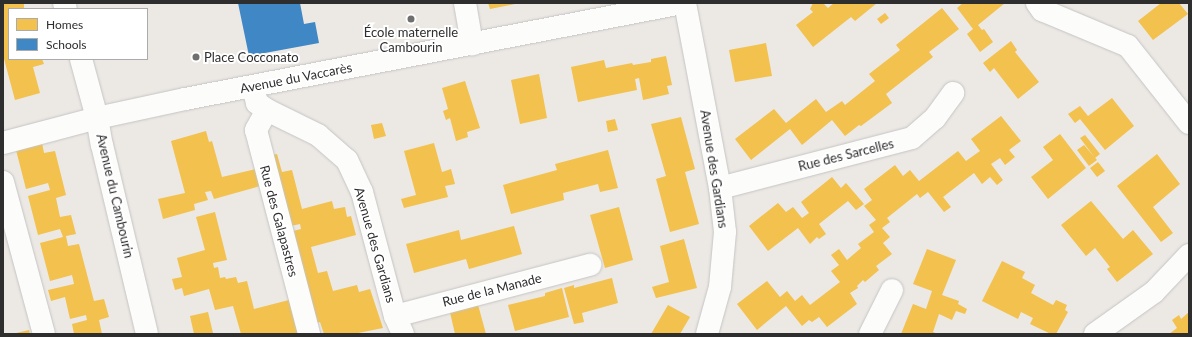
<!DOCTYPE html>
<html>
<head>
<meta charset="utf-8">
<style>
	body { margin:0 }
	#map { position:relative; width:1192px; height:337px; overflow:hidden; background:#ece8e4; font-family:Lato,sans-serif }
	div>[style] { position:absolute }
	.homes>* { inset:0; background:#f2c14e }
	.schools>* { inset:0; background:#3f88c5 }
	.roads { filter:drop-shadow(0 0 1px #c5c4c5) drop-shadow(0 0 1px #c5c4c5) }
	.minor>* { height:22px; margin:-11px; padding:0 11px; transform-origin:11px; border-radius:11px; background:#fcfcfb }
	.dots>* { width:11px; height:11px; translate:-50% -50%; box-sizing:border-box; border:2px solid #fff; border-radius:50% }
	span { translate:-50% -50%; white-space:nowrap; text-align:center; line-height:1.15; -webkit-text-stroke:4px #fff; paint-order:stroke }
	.poi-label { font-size:13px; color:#2e2e2e }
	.left { translate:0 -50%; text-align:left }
	.street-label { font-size:13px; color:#2e2e2e }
	.frame { position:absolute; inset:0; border:4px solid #2e2e2e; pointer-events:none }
	.legend { position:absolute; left:8px; top:8px; width:140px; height:52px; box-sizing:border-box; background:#fff; border:1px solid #ababab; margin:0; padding:5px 7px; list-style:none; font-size:12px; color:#2e2e2e }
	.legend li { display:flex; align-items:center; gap:8px; height:20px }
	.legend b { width:20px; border:1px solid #ababab }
</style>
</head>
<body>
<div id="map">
	<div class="homes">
		<div style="clip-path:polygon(3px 3px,24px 3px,24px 9px,9px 9px,9px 59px,42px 59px,44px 64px,33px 67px,40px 93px,15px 100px,3px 55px)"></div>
		<div style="clip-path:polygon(488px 3px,515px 3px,515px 4px,490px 9px)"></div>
		<div style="clip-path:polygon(813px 3px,823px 3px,828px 8px,834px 3px,877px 3px,855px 21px,851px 17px,813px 47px,796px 25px,813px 12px,810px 9px)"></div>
		<div style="clip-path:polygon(963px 3px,1005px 3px,978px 25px,982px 30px,984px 29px,993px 42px,980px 52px,967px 34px,973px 29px,957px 8px)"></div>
		<div style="clip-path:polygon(1161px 3px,1179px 3px,1188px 14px,1153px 40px,1138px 21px)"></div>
		<div style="clip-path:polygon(942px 8px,959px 29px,929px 52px,933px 57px,886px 94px,892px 103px,861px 126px,859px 125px,845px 136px,832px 120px,802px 145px,790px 129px,751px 160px,735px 139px,774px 109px,786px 123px,816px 99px,826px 112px,842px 101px,845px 105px,875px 81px,869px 74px,900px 50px,896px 45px)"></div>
		<div style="clip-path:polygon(885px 13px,889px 18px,881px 24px,877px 19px)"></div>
		<div style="clip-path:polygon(1011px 41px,1017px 50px,1015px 52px,1039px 82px,1018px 99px,994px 68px,990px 72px,983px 63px)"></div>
		<div style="clip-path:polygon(766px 43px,772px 76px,735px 82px,729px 50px)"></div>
		<div style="clip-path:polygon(666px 56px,672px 85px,667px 86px,669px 94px,643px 100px,639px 78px,635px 79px,637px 90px,578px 102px,571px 67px,604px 60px,606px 68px,632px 63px,633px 65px,651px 62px,651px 59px)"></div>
		<div style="clip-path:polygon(539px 74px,547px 118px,520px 124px,511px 80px)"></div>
		<div style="clip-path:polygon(465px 81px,480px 128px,467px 132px,468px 137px,456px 141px,450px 118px,446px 120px,443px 111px,448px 109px,442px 88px)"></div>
		<div style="clip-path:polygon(1112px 98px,1134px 126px,1105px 150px,1080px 119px,1075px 123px,1068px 114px,1080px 106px,1088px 116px)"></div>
		<div style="clip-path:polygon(1001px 116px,1021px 141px,1009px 150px,1015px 157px,1005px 165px,1000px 158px,991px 164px,1003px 180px,997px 185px,990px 177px,982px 184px,974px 173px,943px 197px,951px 207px,944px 212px,928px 192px,920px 198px,917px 194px,887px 218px,890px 222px,882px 228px,890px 237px,883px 243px,892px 254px,876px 266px,879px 270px,865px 282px,863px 280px,857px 286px,858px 288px,850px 293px,857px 304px,827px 327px,819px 317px,812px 322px,809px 320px,802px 326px,786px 306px,757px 330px,737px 304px,767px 281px,780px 297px,787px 291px,795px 301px,802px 295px,810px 305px,840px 282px,831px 271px,839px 265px,831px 255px,839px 249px,847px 260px,861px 248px,858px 244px,874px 232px,869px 225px,876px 220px,864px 206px,872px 200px,864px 189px,895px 165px,903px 176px,910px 170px,919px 181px,958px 151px,966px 161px,980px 151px,971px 139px)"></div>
		<div style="clip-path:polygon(681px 117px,695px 169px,685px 172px,699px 224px,670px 232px,656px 179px,666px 176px,651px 124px)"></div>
		<div style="clip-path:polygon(615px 119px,618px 130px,608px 132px,606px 121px)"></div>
		<div style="clip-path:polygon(382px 123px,386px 136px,374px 139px,371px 125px)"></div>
		<div style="clip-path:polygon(206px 131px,209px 142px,212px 141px,222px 177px,256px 169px,260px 186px,214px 199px,211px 191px,205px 192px,208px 200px,194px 204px,195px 210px,163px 219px,158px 199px,185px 193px,171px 141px)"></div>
		<div style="clip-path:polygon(1060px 134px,1086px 168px,1048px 199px,1031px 177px,1053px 160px,1043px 147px)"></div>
		<div style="clip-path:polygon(1085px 135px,1100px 154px,1095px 158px,1080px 138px)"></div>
		<div style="clip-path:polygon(42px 143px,44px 153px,55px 151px,66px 195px,56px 198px,60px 217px,71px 215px,76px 234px,66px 236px,68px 246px,79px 244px,94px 301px,104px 299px,109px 317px,99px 320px,102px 334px,74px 334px,72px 324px,87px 320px,86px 315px,70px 319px,65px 297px,51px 301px,48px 290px,74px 284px,72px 275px,50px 281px,40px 243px,63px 237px,60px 229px,38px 235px,28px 196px,50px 190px,48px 183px,26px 189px,16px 150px)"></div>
		<div style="clip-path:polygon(434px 143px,442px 172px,451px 169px,455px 184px,445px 186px,448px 197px,404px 208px,401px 199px,416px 195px,404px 151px)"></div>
		<div style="clip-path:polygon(1084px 145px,1097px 160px,1089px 166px,1077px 150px)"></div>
		<div style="clip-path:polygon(608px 150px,618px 188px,600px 192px,598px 184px,563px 193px,564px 200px,511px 214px,503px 185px,557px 170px,555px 164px)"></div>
		<div style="clip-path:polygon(277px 154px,282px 172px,292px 170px,302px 209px,332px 201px,334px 209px,345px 207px,347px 217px,351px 216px,356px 235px,311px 247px,318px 273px,327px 271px,333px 291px,357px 285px,359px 292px,370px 289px,383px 328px,353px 334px,324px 334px,320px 322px,317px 323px,293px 231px,301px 229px,300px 224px,286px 227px,268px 156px)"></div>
		<div style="clip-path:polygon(1157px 154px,1180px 184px,1153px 207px,1173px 233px,1161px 242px,1117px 186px)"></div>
		<div style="clip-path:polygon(1098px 162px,1105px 171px,1097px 177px,1090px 168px)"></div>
		<div style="clip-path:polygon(832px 177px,841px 188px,846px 183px,864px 204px,856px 210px,848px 201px,819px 224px,826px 234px,819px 239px,817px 237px,810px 244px,798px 228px,768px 251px,749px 226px,778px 203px,786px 212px,793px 207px,802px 218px,809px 213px,801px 202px)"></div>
		<div style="clip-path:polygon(1091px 201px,1123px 239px,1133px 230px,1153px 254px,1117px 282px,1107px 269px,1110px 267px,1095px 248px,1086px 256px,1061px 225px)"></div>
		<div style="clip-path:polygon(619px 207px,633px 260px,605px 268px,590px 215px)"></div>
		<div style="clip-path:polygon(215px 212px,227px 260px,213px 263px,214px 268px,218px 267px,220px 278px,225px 277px,226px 279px,236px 277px,238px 283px,247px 281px,254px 309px,289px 300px,298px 334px,241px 334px,233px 306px,215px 310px,209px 289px,184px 296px,182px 288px,175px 290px,172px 279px,182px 277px,177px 258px,205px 250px,196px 217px)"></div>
		<div style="clip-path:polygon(514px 226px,522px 254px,469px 269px,466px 259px,414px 273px,406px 244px,459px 230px,461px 240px)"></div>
		<div style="clip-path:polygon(684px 239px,697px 288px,656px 298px,652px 287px,669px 282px,660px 246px)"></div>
		<div style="clip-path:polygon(927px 249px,956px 260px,942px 295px,959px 301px,958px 304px,967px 309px,965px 314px,956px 311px,952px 320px,939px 314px,933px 332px,938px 334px,901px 334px,913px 304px,926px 309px,932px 291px,913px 284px)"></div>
		<div style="clip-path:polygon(1002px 261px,1025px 272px,1022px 278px,1035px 285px,1031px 293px,1053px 305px,1056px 300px,1067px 305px,1065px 310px,1068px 312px,1056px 334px,1051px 334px,1030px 324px,1033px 318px,1021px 312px,1018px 319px,982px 301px)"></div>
		<div style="clip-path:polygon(612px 278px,618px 303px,582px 313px,584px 322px,574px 324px,564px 288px,574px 285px,574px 288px)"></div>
		<div style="clip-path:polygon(562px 288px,569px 317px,515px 331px,508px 305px,545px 296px,545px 293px)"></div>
		<div style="clip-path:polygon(477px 301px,486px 334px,455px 334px,449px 308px)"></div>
		<div style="clip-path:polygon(668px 305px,690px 317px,680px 334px,651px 334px)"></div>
		<div style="clip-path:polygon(208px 312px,213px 333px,194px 334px,190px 316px)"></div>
		<div style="clip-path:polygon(1189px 312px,1189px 334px,1169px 334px,1177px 328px,1172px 320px,1179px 315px,1181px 319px)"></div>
		<div style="clip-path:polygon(29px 330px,30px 334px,16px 334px,16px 333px)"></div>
	</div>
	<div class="schools">
		<div style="clip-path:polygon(238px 3px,300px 3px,304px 24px,315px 22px,319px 43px,249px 56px)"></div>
	</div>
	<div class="roads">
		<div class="minor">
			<div style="left:64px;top:3px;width:6px;rotate:72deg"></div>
			<div style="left:465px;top:3px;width:42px;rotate:80.3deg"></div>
			<div style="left:685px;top:3px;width:188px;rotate:79.3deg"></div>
			<div style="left:720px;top:188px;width:44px;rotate:83.5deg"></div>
			<div style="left:725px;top:232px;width:55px;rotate:95.2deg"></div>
			<div style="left:720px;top:287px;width:49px;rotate:105.5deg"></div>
			<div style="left:1037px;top:3px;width:9px;rotate:54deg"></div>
			<div style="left:1042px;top:10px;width:93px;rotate:22.7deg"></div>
			<div style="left:1128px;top:46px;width:98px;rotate:51.6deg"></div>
			<div style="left:81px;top:59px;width:61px;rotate:74.8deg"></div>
			<div style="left:97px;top:118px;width:27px;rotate:80deg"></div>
			<div style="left:102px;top:145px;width:194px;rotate:76.6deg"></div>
			<div style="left:253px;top:87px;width:16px;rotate:76deg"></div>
			<div style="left:257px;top:103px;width:12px;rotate:35deg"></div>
			<div style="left:267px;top:110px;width:57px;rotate:26.1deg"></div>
			<div style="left:318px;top:135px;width:38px;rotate:41deg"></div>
			<div style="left:347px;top:160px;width:35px;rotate:65deg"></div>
			<div style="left:362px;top:192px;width:128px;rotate:75.1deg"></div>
			<div style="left:395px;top:316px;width:20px;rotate:66deg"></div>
			<div style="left:267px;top:110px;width:23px;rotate:119deg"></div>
			<div style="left:256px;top:130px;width:211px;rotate:75.4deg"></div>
			<div style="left:3px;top:143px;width:97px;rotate:-14.9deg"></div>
			<div style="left:97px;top:118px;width:90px;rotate:-12.2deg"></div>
			<div style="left:185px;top:99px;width:506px;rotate:-10.93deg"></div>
			<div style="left:3px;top:182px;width:157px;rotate:74.9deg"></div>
			<div style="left:720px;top:188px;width:198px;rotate:-14.6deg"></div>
			<div style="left:912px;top:138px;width:30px;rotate:-41deg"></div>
			<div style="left:935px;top:118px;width:31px;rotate:-54deg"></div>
			<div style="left:395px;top:316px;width:202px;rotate:-14.7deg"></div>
			<div style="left:870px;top:334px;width:49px;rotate:-63.4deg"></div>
			<div style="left:1095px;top:334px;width:72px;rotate:-35.4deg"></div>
			<div style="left:1154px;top:292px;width:51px;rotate:-46.6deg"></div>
		</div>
	</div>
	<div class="dots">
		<div style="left:411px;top:19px;background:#706f6e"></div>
		<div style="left:196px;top:57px;background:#706f6e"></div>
	</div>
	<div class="poi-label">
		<span style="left:411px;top:40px">École maternelle<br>Cambourin</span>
		<span class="left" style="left:204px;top:57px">Place Cocconato</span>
	</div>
	<div class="street-label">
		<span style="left:296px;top:78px;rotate:-11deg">Avenue du Vaccarès</span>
		<span style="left:846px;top:155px;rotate:-14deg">Rue des Sarcelles</span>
		<span style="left:714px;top:169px;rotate:81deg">Avenue des Gardians</span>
		<span style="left:115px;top:196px;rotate:77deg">Avenue du Cambourin</span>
		<span style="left:279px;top:221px;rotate:75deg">Rue des Galapastres</span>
		<span style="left:375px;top:245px;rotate:74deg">Avenue des Gardians</span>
		<span style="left:492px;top:290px;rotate:-14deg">Rue de la Manade</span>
	</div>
	<div class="frame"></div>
	<ul class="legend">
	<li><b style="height:11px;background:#f2c14e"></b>Homes</li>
	<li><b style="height:11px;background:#3f88c5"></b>Schools</li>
	</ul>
</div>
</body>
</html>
